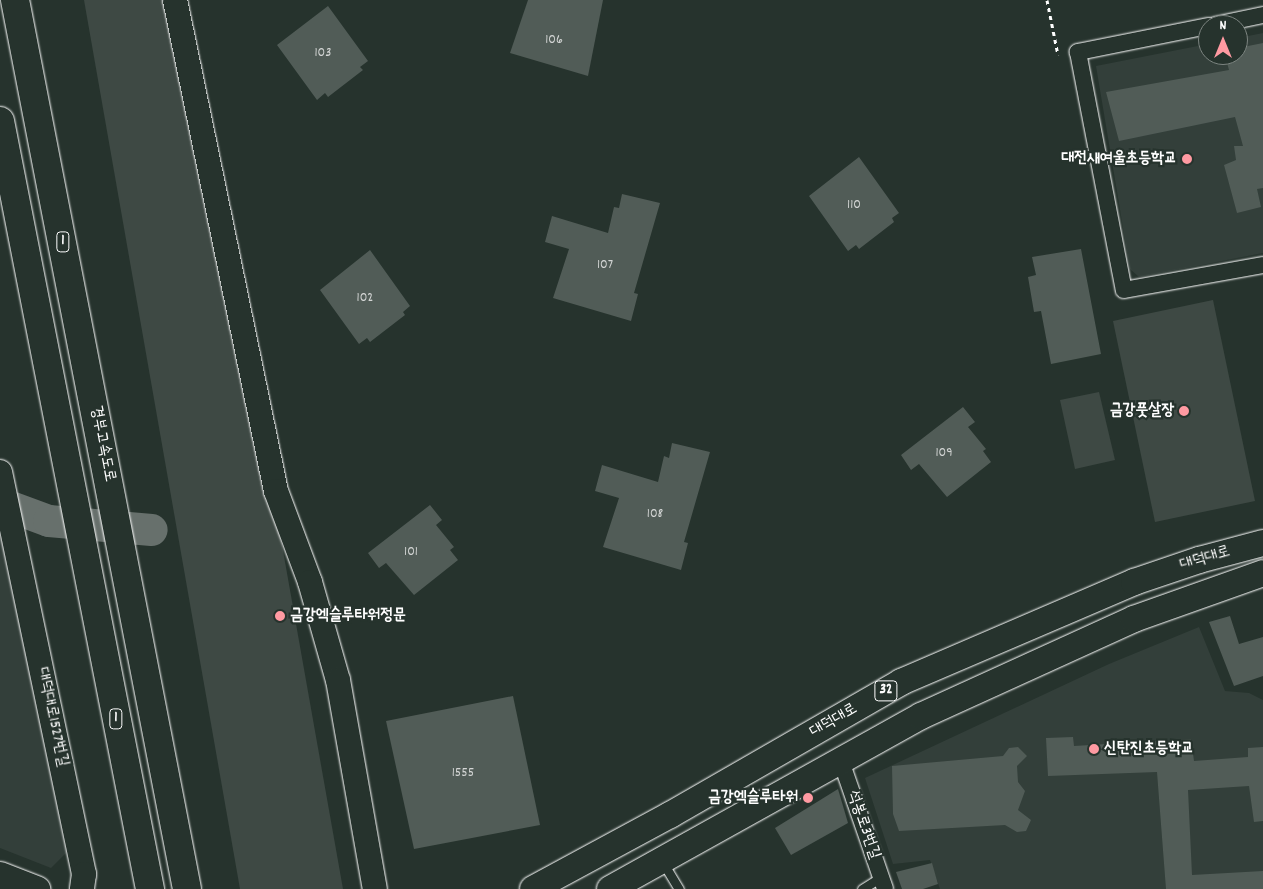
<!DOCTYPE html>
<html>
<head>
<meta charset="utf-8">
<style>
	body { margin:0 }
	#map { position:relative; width:1263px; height:889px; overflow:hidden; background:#26332d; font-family:Dekko,"Poor Story",sans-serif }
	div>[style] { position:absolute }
	.built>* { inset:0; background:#333f3a }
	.green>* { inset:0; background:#3e4944 }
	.river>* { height:32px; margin:-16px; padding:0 16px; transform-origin:16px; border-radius:16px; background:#67706c }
	.building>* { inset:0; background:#515c57 }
	.path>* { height:3px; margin-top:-1.5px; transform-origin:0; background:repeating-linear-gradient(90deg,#fff 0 4px,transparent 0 8px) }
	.roads { filter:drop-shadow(0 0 1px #fff) drop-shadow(0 0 1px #fff) }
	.lane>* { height:9px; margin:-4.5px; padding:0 4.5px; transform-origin:4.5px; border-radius:4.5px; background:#26332d }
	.street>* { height:16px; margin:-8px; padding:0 8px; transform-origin:8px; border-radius:8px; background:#26332d }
	.secondary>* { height:24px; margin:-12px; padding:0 12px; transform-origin:12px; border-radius:12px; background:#26332d }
	.primary>* { height:26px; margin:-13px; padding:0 13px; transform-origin:13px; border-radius:13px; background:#26332d }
	.highway>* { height:28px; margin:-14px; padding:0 14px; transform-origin:14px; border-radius:14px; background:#26332d }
	.dots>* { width:14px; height:14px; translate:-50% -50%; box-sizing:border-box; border:2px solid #26332d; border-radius:50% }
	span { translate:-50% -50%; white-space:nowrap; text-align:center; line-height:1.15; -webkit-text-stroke:4.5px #26332d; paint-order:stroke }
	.number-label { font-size:14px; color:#d4d6d5 }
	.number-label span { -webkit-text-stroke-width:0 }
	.shield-label span { padding:1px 4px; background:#26332d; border:1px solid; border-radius:4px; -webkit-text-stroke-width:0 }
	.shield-label { font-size:15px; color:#fff; font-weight:700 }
	.poi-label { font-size:16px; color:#fff; font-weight:700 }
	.right { translate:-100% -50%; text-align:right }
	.left { translate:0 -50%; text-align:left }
	.street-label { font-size:16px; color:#fff }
	.north { position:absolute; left:1198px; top:15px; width:50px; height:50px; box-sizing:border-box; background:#26332d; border:1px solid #7d8581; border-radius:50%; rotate:0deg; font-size:14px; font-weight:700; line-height:20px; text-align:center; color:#fff }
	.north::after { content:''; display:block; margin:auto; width:18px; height:22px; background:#ff9aa2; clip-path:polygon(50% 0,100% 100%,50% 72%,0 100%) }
</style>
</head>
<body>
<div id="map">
	<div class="built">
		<div style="clip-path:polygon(1263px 33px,1263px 253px,1139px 277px,1130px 269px,1096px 66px,1208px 44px,1208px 55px,1238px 55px,1238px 38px)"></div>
		<div style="clip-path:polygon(0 537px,6px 539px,73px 846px,51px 868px,0 848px)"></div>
		<div style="clip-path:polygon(1199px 627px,1225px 691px,1249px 693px,1263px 700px,1263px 889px,940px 889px,930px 860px,893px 864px,865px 778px,1109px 664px)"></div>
	</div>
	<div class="green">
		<div style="clip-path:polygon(84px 0,169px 0,282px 545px,343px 889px,240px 889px)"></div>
		<div style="clip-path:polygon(1213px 300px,1255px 501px,1155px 522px,1113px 321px)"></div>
		<div style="clip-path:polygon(1099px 392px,1115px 460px,1075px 469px,1060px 400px)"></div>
	</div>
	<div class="river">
		<div style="left:0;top:503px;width:52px;rotate:20.2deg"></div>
		<div style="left:49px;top:521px;width:103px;rotate:5deg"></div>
	</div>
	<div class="building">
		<div style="clip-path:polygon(528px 0,603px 0,588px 76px,510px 53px)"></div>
		<div style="clip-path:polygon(328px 6px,368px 61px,360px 67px,363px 70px,328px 97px,325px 93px,317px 100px,277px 45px)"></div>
		<div style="clip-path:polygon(1263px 43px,1263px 188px,1257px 189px,1261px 207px,1237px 213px,1224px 165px,1236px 160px,1234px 146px,1243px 146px,1235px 117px,1119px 141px,1106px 92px,1229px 70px,1225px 55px,1238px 55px,1238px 48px)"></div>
		<div style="clip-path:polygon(859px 157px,899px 213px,892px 218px,894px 222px,859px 249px,856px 245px,848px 251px,809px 196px)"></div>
		<div style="clip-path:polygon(622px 194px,660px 203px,634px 293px,638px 294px,631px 321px,553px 298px,569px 249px,545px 242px,552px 216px,608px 233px,614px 207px,619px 208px)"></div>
		<div style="clip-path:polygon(1081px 249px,1101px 354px,1051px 364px,1041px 311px,1034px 312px,1028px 277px,1036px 275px,1032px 257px)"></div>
		<div style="clip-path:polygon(370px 250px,410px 306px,403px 312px,405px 315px,370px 342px,367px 338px,359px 344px,320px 290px)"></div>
		<div style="clip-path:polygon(963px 407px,975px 422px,968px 427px,986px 449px,983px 451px,991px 462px,947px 497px,919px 464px,911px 470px,901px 455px)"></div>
		<div style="clip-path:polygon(672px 443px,710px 452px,684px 542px,688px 543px,681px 570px,603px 547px,619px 498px,595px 491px,602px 465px,658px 482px,664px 456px,669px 458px)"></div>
		<div style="clip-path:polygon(430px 505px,442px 520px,436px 525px,454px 547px,450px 550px,458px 560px,414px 595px,386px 563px,379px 568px,368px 553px)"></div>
		<div style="clip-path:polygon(1230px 616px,1239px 644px,1263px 637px,1263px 676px,1234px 686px,1209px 622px)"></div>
		<div style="clip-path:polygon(513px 696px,540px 825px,414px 849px,386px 721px)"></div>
		<div style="clip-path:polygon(1073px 737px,1074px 746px,1191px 739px,1194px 761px,1248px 757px,1248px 748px,1263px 747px,1263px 821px,1254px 822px,1249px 786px,1188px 790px,1192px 875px,1263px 871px,1263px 889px,1166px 889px,1157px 772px,1048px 776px,1046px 738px)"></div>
		<div style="clip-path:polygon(1018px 747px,1027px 756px,1017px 766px,1018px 782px,1025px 791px,1018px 810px,1031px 820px,1026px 831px,1017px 832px,1005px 825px,899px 831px,893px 814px,892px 766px,1003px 756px,1009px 748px)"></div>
		<div style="clip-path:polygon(838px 789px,848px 823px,791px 855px,775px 828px)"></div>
		<div style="clip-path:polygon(932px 863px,938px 884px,923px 889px,902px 889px,896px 872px)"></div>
	</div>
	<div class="path">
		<div style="left:1047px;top:0;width:56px;rotate:78.7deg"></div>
	</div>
	<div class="roads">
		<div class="lane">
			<div style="left:662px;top:861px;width:33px;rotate:59deg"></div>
			<div style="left:862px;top:889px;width:22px;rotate:-32deg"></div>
		</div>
		<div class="street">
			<div style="left:1215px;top:25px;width:49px;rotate:-11.8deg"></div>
			<div style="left:1208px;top:26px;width:133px;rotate:168.7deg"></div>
			<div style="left:1078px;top:52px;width:242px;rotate:79.1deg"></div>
			<div style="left:1124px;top:290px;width:141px;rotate:-10.2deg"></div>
			<div style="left:841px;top:761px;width:135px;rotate:71deg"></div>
		</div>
		<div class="secondary">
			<div style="left:175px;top:0;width:501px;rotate:78.38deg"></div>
			<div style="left:276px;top:491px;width:97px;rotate:69.5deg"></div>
			<div style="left:310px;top:582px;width:102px;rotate:74.1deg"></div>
			<div style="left:338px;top:680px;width:212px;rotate:80deg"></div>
			<div style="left:0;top:472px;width:411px;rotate:78.2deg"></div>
			<div style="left:84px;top:874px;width:15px;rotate:98deg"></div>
		</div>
		<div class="primary">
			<div style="left:0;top:875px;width:40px;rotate:21deg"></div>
			<div style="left:533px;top:889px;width:156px;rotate:-28.4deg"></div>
			<div style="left:670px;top:815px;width:267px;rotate:-29.9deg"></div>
			<div style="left:901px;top:682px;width:254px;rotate:-23.2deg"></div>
			<div style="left:1134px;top:582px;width:69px;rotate:-18.7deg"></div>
			<div style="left:1199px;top:560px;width:66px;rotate:-14.9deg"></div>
			<div style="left:610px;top:889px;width:356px;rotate:-29.1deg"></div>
			<div style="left:921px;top:716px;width:234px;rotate:-24.5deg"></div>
			<div style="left:1134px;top:619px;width:137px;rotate:-19.6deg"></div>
		</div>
		<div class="highway">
			<div style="left:15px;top:0;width:905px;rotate:79.05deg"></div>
			<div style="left:0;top:121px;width:783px;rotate:78.95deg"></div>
		</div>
	</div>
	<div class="dots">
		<div style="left:1187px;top:159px;background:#ff9aa2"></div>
		<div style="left:1184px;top:411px;background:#ff9aa2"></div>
		<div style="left:280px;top:616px;background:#ff9aa2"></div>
		<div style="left:1094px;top:749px;background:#ff9aa2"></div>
		<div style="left:808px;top:798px;background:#ff9aa2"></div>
	</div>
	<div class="number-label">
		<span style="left:554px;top:40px">106</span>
		<span style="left:323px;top:53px">103</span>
		<span style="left:854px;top:205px">110</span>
		<span style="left:605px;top:265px">107</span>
		<span style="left:365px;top:298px">102</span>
		<span style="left:944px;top:453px">109</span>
		<span style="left:655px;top:514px">108</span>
		<span style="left:411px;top:552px">101</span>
		<span style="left:463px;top:773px">1555</span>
	</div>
	<div class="shield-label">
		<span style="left:63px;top:242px">1</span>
		<span style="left:886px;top:691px">32</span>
		<span style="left:116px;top:719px">1</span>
	</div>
	<div class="poi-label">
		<span class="right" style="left:1177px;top:159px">대전새여울초등학교</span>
		<span class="right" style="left:1174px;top:411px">금강풋살장</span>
		<span class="left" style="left:290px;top:616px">금강엑슬루타워정문</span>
		<span class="left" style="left:1104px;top:749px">신탄진초등학교</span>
		<span class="right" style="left:798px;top:798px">금강엑슬루타워</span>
	</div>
	<div class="street-label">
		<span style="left:102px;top:444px;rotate:79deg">경부고속도로</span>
		<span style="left:1205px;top:559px;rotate:-16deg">대덕대로</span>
		<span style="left:52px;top:717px;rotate:78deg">대덕대로1527번길</span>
		<span style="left:834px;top:721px;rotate:-30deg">대덕대로</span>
		<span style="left:863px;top:825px;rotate:71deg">석봉로3번길</span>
	</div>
	<div class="north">N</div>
</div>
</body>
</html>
